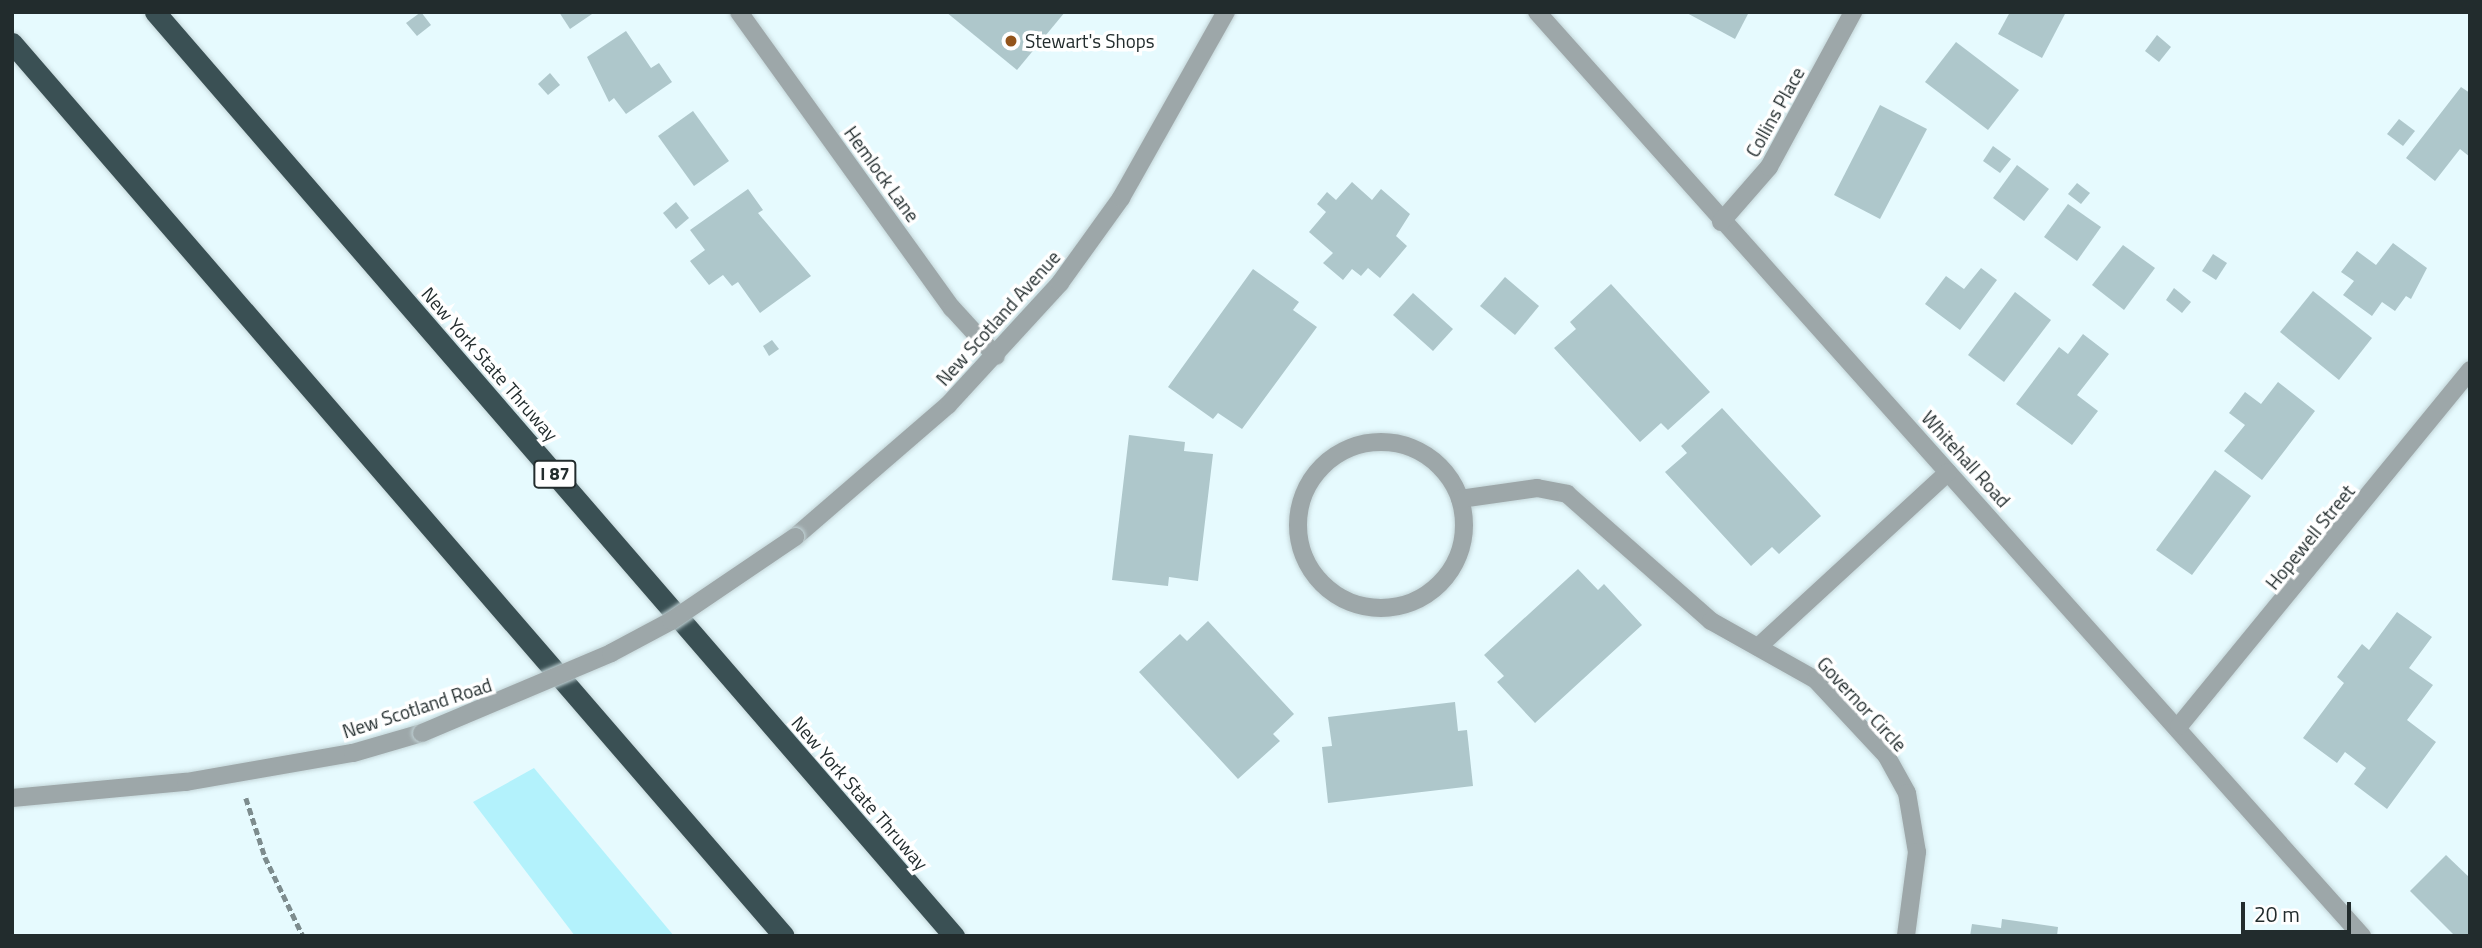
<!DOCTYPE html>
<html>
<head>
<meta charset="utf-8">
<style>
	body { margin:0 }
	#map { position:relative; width:2482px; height:948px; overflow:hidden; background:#e6fafe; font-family:"Titillium Web",sans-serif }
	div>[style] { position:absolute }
	.green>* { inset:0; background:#b3f2fc }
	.building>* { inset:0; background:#aec7cb }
	.path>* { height:4.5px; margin-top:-2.25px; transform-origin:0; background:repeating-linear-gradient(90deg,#7d8c8e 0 7px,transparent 0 10.5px) }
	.roads { filter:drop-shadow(0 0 2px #c3d5d8) drop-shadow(0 0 2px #c3d5d8) }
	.minor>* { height:18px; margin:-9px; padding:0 9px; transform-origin:9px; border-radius:9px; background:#9da7a9 }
	.minor>.ring { margin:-9px; padding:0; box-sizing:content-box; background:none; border:18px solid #9da7a9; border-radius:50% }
	.highway>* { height:21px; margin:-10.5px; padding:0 10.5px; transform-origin:10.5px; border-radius:10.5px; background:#3a5054 }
	.bridges { filter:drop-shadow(0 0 2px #c3d5d8) drop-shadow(0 0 2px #c3d5d8) }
	.minor-bridge>* { height:18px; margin:-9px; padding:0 9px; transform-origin:9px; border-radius:9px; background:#9da7a9 }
	.dots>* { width:19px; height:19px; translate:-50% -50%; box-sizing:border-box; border:4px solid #fff; border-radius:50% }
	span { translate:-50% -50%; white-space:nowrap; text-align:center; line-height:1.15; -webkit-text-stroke:7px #fff; paint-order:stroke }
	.shield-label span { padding:2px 5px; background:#fff; border:2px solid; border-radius:5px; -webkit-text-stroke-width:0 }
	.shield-label { font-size:18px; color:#222c2d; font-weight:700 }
	.poi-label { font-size:19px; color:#222c2d }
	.left { translate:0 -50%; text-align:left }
	.street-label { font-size:19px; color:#222c2d }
	.frame { position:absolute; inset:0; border:14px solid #222c2d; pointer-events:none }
	.scale { position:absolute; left:2241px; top:902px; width:110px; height:32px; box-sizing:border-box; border:4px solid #222c2d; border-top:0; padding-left:9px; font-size:21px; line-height:24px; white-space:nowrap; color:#222c2d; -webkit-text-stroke:5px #fff; paint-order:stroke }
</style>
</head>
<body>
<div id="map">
	<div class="green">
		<div style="clip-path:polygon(534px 768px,674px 936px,575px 936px,473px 802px)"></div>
	</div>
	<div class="building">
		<div style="clip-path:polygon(421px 12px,431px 25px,417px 36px,406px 23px)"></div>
		<div style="clip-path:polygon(559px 12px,595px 12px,570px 29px)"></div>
		<div style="clip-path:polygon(946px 12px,1065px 12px,1017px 70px)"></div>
		<div style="clip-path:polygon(1685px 12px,1749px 12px,1735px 39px)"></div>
		<div style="clip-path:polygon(2010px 12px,2066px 12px,2042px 58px,1998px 34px)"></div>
		<div style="clip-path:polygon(626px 31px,651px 68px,659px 63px,672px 82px,626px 114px,614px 98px,609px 102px,587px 57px)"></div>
		<div style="clip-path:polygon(2157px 35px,2171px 47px,2159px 62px,2145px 51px)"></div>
		<div style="clip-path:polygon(1956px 42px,2019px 90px,1988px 130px,1925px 82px)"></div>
		<div style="clip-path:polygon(550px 73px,560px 85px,548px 95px,538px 84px)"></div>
		<div style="clip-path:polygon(2461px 87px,2470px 93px,2470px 157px,2460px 149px,2435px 181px,2406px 158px)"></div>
		<div style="clip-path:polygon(1880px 105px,1927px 129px,1880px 219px,1834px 195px)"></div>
		<div style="clip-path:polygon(693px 111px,729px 161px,694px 186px,658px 136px)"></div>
		<div style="clip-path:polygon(2399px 119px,2415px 131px,2403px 146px,2387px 134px)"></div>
		<div style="clip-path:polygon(1993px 146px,2011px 159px,2000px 173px,1983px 161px)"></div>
		<div style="clip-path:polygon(2017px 165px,2049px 189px,2024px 221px,1993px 198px)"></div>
		<div style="clip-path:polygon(1352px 182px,1372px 200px,1381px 189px,1410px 214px,1396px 236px,1407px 246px,1380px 278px,1368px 268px,1361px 276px,1352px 269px,1343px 280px,1323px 263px,1333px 253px,1309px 232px,1326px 212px,1317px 204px,1327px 192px,1336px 200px)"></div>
		<div style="clip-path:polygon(2077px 183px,2090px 193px,2081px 204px,2068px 194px)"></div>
		<div style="clip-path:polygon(748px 189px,763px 210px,758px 213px,811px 276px,760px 313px,738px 282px,732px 286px,723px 275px,709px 285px,690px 261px,705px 250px,690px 230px)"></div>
		<div style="clip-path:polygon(676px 202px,689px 218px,676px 229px,663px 213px)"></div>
		<div style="clip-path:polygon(2068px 204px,2101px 227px,2077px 261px,2044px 237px)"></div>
		<div style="clip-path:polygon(2393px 243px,2427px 268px,2411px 299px,2406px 296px,2395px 311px,2382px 302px,2372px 316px,2343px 295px,2354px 281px,2341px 272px,2357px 251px,2376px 265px)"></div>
		<div style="clip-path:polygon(2123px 245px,2155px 268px,2124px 310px,2092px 285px)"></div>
		<div style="clip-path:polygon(2213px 254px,2227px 263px,2216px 280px,2202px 271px)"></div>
		<div style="clip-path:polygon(1981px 268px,1997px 280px,1960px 330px,1925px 304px,1946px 276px,1964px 289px)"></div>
		<div style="clip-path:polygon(1253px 269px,1299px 302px,1293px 310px,1317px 327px,1242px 429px,1218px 413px,1213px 419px,1168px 387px)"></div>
		<div style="clip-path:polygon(1505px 277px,1539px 306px,1515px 335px,1480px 306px)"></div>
		<div style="clip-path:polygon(1611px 284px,1710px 392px,1668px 430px,1661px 423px,1640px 442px,1554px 348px,1576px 329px,1570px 322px)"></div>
		<div style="clip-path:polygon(2174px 288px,2191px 302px,2182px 313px,2166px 300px)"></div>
		<div style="clip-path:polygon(2313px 291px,2372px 338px,2339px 380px,2280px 332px)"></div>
		<div style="clip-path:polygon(2015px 292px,2051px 320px,2004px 382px,1968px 355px)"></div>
		<div style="clip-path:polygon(1413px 293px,1453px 329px,1433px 351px,1393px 315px)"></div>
		<div style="clip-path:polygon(2083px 334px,2109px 354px,2077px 395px,2098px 411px,2072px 445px,2016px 404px,2059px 347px,2068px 354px)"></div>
		<div style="clip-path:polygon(772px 340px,779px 349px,769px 356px,763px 346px)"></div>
		<div style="clip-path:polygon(2278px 382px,2315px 411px,2262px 480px,2224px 451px,2245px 425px,2229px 413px,2245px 392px,2261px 404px)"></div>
		<div style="clip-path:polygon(1722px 408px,1821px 516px,1779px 554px,1772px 547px,1751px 566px,1665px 472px,1687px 453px,1681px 446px)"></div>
		<div style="clip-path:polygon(1129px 435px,1185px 442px,1184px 451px,1213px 454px,1198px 581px,1169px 577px,1168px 586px,1112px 580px)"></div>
		<div style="clip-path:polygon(2215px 470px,2251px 496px,2192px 575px,2156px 550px)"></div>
		<div style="clip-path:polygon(1578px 569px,1598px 590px,1604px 584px,1642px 625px,1535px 723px,1497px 682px,1504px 676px,1484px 655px)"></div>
		<div style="clip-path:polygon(2397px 612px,2432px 637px,2409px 668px,2433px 685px,2407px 720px,2436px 742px,2387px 809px,2354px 784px,2366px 768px,2345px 752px,2337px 763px,2303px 738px,2344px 683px,2337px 677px,2362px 644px,2369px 650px)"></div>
		<div style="clip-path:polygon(1208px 621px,1294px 714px,1273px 734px,1280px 741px,1238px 779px,1139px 672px,1180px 634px,1187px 641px)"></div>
		<div style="clip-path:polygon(1455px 702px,1458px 731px,1467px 730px,1473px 786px,1328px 803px,1322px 747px,1332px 746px,1328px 717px)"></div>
		<div style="clip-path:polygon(2446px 855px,2470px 878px,2470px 936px,2455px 936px,2410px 891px)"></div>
		<div style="clip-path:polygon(2002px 919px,2058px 927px,2057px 936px,1970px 936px,1972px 924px,2001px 928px)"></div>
	</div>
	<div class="path">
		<div style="left:246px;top:798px;width:62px;rotate:72.1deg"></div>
		<div style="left:265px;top:857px;width:88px;rotate:64.3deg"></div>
	</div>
	<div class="roads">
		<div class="minor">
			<div style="left:739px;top:12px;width:365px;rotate:54.3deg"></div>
			<div style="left:952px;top:308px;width:65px;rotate:47.5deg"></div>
			<div style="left:1537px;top:12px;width:1239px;rotate:48.24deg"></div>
			<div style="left:1721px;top:222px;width:73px;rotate:-48.9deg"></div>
			<div style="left:1769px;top:167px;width:176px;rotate:-61.5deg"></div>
			<div class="ring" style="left:1298px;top:442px;width:148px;height:148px"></div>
			<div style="left:1460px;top:499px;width:78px;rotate:-8.1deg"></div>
			<div style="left:1537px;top:488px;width:31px;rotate:11deg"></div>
			<div style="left:1567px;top:494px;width:192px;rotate:41.4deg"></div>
			<div style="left:1711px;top:621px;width:120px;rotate:29.3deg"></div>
			<div style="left:1816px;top:680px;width:103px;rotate:47deg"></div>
			<div style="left:1886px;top:755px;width:43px;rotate:61.1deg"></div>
			<div style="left:1907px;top:793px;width:60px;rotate:80.4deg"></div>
			<div style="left:1917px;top:852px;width:85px;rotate:97.5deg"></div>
			<div style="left:795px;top:537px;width:202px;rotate:-40.8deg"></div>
			<div style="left:948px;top:405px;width:166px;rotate:-47.4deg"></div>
			<div style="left:1060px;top:283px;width:105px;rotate:-54.3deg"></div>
			<div style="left:1121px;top:198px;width:214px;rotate:-60.6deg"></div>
			<div style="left:1758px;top:647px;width:258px;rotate:-42.6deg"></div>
			<div style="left:2179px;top:726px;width:460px;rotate:-50.7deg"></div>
			<div style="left:12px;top:798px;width:175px;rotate:-5.3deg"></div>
			<div style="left:186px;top:782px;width:169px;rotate:-9.9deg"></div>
			<div style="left:353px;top:753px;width:72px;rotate:-16.2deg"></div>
		</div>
		<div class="highway">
			<div style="left:155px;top:12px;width:1222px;rotate:49.15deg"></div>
			<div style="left:12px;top:43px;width:1180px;rotate:49.16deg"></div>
		</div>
	</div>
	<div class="bridges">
		<div class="minor-bridge">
			<div style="left:422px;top:733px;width:205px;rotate:-22.9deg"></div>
			<div style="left:611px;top:653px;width:68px;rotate:-28.1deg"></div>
			<div style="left:671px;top:621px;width:150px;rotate:-34.1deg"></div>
		</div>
	</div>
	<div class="dots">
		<div style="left:1011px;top:41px;background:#93541b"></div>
	</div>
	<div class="shield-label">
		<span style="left:555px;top:474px">I 87</span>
	</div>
	<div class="poi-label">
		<span class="left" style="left:1025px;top:41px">Stewart's Shops</span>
	</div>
	<div class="street-label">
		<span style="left:1775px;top:112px;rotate:-61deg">Collins Place</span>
		<span style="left:882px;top:174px;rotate:54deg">Hemlock Lane</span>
		<span style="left:998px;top:318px;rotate:-48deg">New Scotland Avenue</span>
		<span style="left:490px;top:364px;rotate:49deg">New York State Thruway</span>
		<span style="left:1966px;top:459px;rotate:48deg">Whitehall Road</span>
		<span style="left:2310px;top:537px;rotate:-51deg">Hopewell Street</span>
		<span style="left:1862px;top:704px;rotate:47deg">Governor Circle</span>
		<span style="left:417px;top:708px;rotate:-18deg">New Scotland Road</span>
		<span style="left:860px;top:793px;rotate:49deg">New York State Thruway</span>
	</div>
	<div class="frame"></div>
	<div class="scale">20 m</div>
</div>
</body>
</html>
